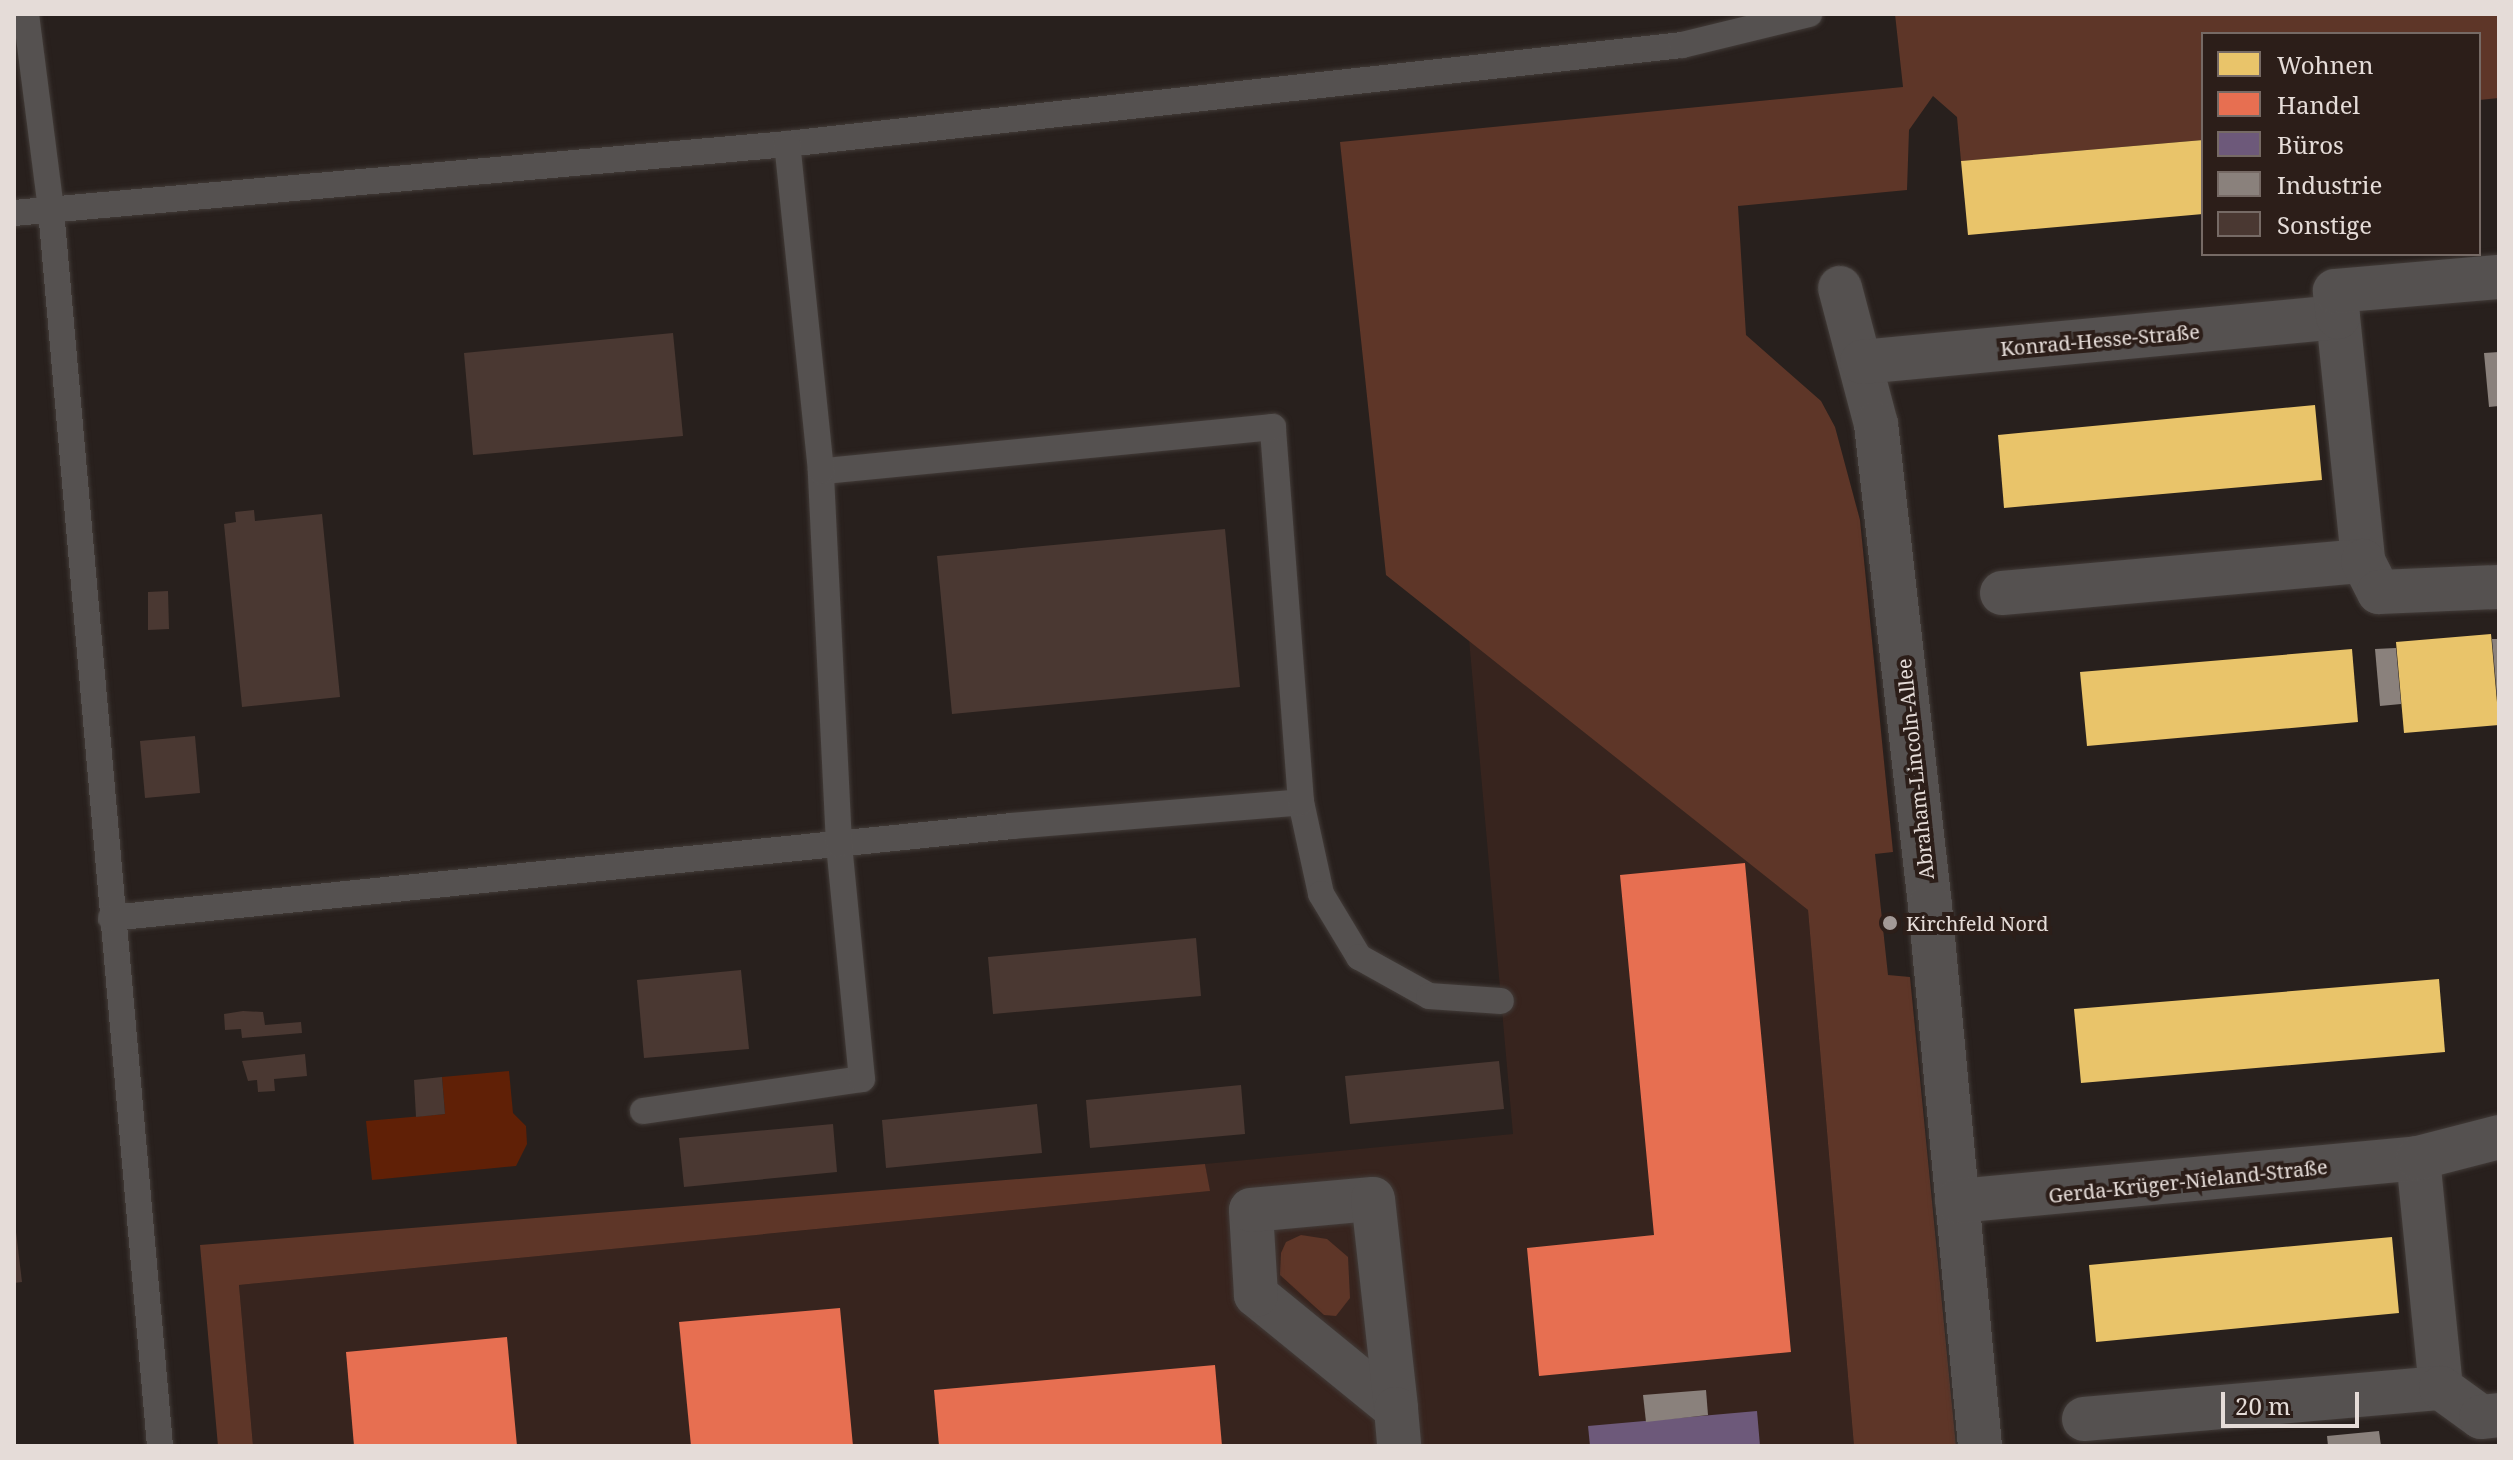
<!DOCTYPE html>
<html>
<head>
<meta charset="utf-8">
<style>
	body { margin:0 }
	#map { position:relative; width:2513px; height:1460px; overflow:hidden; background:#28201d; font-family:"Noto Serif",serif }
	div>[style] { position:absolute }
	.built>* { inset:0; background:#37241e }
	.green>* { inset:0; background:#5e3628 }
	.water>* { inset:0; background:#602006 }
	.homes>* { inset:0; background:#e9c46a }
	.shops>* { inset:0; background:#e76f51 }
	.offices>* { inset:0; background:#6d597a }
	.industry>* { inset:0; background:#8a817c }
	.building>* { inset:0; background:#4a3832 }
	.roads { filter:drop-shadow(0 0 2px #423b38) drop-shadow(0 0 2px #423b38) }
	.service>* { height:26px; margin:-13px; padding:0 13px; transform-origin:13px; border-radius:13px; background:#555150 }
	.minor>* { height:44px; margin:-22px; padding:0 22px; transform-origin:22px; border-radius:22px; background:#555150 }
	.dots>* { width:22px; height:22px; translate:-50% -50%; box-sizing:border-box; border:4px solid #2c1e19; border-radius:50% }
	span { translate:-50% -50%; white-space:nowrap; text-align:center; line-height:1.15; -webkit-text-stroke:8px #2c1e19; paint-order:stroke }
	.street-label { font-size:20px; color:#e5dcd8 }
	.poi-label { font-size:20px; color:#e5dcd8 }
	.left { translate:0 -50%; text-align:left }
	.frame { position:absolute; inset:0; border:16px solid #e5dcd8; pointer-events:none }
	.legend { position:absolute; left:2201px; top:32px; width:280px; height:224px; box-sizing:border-box; background:#2c1e19; border:2px solid #766a65; margin:0; padding:10px 14px; list-style:none; font-size:24px; color:#e5dcd8 }
	.legend li { display:flex; align-items:center; gap:16px; height:40px }
	.legend b { width:40px; border:2px solid #766a65 }
	.scale { position:absolute; left:2221px; top:1392px; width:138px; height:36px; box-sizing:border-box; border:4px solid #e5dcd8; border-top:0; padding-left:10px; font-size:24px; line-height:28px; white-space:nowrap; color:#e5dcd8; -webkit-text-stroke:6px #2c1e19; paint-order:stroke }
</style>
</head>
<body>
<div id="map">
	<div class="built">
		<div style="clip-path:polygon(1469px 639px,1808px 910px,1854px 1446px,253px 1446px,239px 1285px,1209px 1191px,1205px 1164px,1513px 1134px)"></div>
	</div>
	<div class="green">
		<div style="clip-path:polygon(1895px 14px,2499px 14px,2499px 98px,2479px 100px,2479px 34px,2203px 34px,2203px 140px,1961px 161px,1957px 117px,1933px 96px,1909px 130px,1907px 190px,1738px 206px,1746px 335px,1821px 401px,1835px 427px,1860px 520px,1893px 852px,1875px 854px,1888px 975px,1910px 977px,1956px 1446px,1854px 1446px,1808px 910px,1386px 575px,1340px 142px,1903px 87px)"></div>
		<div style="clip-path:polygon(1205px 1164px,1210px 1191px,239px 1285px,253px 1446px,218px 1446px,200px 1245px)"></div>
		<div style="clip-path:polygon(1301px 1235px,1327px 1239px,1348px 1257px,1350px 1298px,1336px 1316px,1324px 1315px,1280px 1275px,1281px 1253px,1286px 1242px)"></div>
	</div>
	<div class="water">
		<div style="clip-path:polygon(509px 1071px,513px 1113px,526px 1126px,527px 1144px,516px 1166px,372px 1180px,366px 1121px,445px 1114px,442px 1077px)"></div>
	</div>
	<div class="homes">
		<div style="clip-path:polygon(2203px 140px,2203px 214px,1968px 235px,1961px 161px)"></div>
		<div style="clip-path:polygon(2315px 405px,2322px 480px,2004px 508px,1998px 435px)"></div>
		<div style="clip-path:polygon(2491px 634px,2499px 725px,2404px 733px,2396px 642px)"></div>
		<div style="clip-path:polygon(2352px 649px,2358px 722px,2087px 746px,2080px 672px)"></div>
		<div style="clip-path:polygon(2439px 979px,2445px 1052px,2081px 1083px,2074px 1009px)"></div>
		<div style="clip-path:polygon(2392px 1237px,2399px 1313px,2096px 1342px,2089px 1265px)"></div>
	</div>
	<div class="shops">
		<div style="clip-path:polygon(1745px 863px,1791px 1352px,1539px 1376px,1527px 1248px,1654px 1235px,1620px 875px)"></div>
		<div style="clip-path:polygon(840px 1308px,853px 1446px,691px 1446px,679px 1322px)"></div>
		<div style="clip-path:polygon(507px 1337px,517px 1446px,354px 1446px,346px 1352px)"></div>
		<div style="clip-path:polygon(1215px 1365px,1222px 1446px,939px 1446px,934px 1390px)"></div>
	</div>
	<div class="offices">
		<div style="clip-path:polygon(1757px 1411px,1760px 1446px,1590px 1446px,1588px 1426px)"></div>
	</div>
	<div class="industry">
		<div style="clip-path:polygon(2499px 352px,2499px 406px,2489px 407px,2484px 353px)"></div>
		<div style="clip-path:polygon(2492px 639px,2499px 639px,2499px 696px,2497px 696px)"></div>
		<div style="clip-path:polygon(2396px 648px,2401px 704px,2380px 706px,2375px 649px)"></div>
		<div style="clip-path:polygon(1706px 1390px,1708px 1415px,1646px 1422px,1643px 1395px)"></div>
		<div style="clip-path:polygon(2379px 1431px,2381px 1446px,2328px 1446px,2327px 1436px)"></div>
	</div>
	<div class="building">
		<div style="clip-path:polygon(673px 333px,683px 436px,473px 455px,464px 353px)"></div>
		<div style="clip-path:polygon(254px 510px,255px 521px,322px 514px,340px 697px,242px 707px,224px 524px,236px 522px,235px 512px)"></div>
		<div style="clip-path:polygon(1225px 529px,1240px 687px,952px 714px,937px 556px)"></div>
		<div style="clip-path:polygon(168px 591px,169px 629px,148px 630px,148px 592px)"></div>
		<div style="clip-path:polygon(195px 736px,200px 793px,145px 798px,140px 741px)"></div>
		<div style="clip-path:polygon(1196px 938px,1201px 996px,993px 1014px,988px 957px)"></div>
		<div style="clip-path:polygon(741px 970px,749px 1049px,644px 1058px,637px 980px)"></div>
		<div style="clip-path:polygon(243px 1011px,263px 1012px,265px 1025px,301px 1022px,302px 1033px,242px 1038px,241px 1029px,225px 1030px,224px 1014px)"></div>
		<div style="clip-path:polygon(305px 1054px,307px 1076px,274px 1079px,275px 1091px,258px 1092px,257px 1080px,248px 1081px,242px 1061px)"></div>
		<div style="clip-path:polygon(1499px 1061px,1504px 1109px,1350px 1124px,1345px 1076px)"></div>
		<div style="clip-path:polygon(442px 1077px,445px 1114px,416px 1117px,414px 1080px)"></div>
		<div style="clip-path:polygon(1241px 1085px,1245px 1134px,1090px 1148px,1086px 1100px)"></div>
		<div style="clip-path:polygon(1037px 1104px,1042px 1153px,886px 1168px,882px 1120px)"></div>
		<div style="clip-path:polygon(833px 1124px,837px 1172px,684px 1187px,679px 1138px)"></div>
		<div style="clip-path:polygon(14px 1215px,22px 1282px,14px 1283px)"></div>
	</div>
	<div class="roads">
		<div class="service">
			<div style="left:26px;top:14px;width:198px;rotate:82.7deg"></div>
			<div style="left:51px;top:210px;width:1241px;rotate:84.96deg"></div>
			<div style="left:14px;top:213px;width:776px;rotate:-5.1deg"></div>
			<div style="left:787px;top:144px;width:900px;rotate:-6.31deg"></div>
			<div style="left:1682px;top:45px;width:131px;rotate:-13.7deg"></div>
			<div style="left:1301px;top:802px;width:94px;rotate:77.7deg"></div>
			<div style="left:1321px;top:894px;width:74px;rotate:58.9deg"></div>
			<div style="left:1359px;top:957px;width:80px;rotate:29.1deg"></div>
			<div style="left:1429px;top:996px;width:72px;rotate:4deg"></div>
			<div style="left:111px;top:918px;width:906px;rotate:-5.83deg"></div>
			<div style="left:1012px;top:826px;width:290px;rotate:-4.7deg"></div>
			<div style="left:1301px;top:802px;width:376px;rotate:-94.3deg"></div>
			<div style="left:1273px;top:427px;width:454px;rotate:174.4deg"></div>
			<div style="left:643px;top:1111px;width:221px;rotate:-8.3deg"></div>
			<div style="left:862px;top:1079px;width:236px;rotate:-95.6deg"></div>
			<div style="left:839px;top:844px;width:373px;rotate:-92.8deg"></div>
			<div style="left:821px;top:471px;width:329px;rotate:-95.9deg"></div>
		</div>
		<div class="minor">
			<div style="left:1840px;top:288px;width:141px;rotate:75.2deg"></div>
			<div style="left:1876px;top:424px;width:484px;rotate:83.6deg"></div>
			<div style="left:1930px;top:905px;width:543px;rotate:84.72deg"></div>
			<div style="left:2338px;top:317px;width:245px;rotate:84.1deg"></div>
			<div style="left:1862px;top:362px;width:478px;rotate:-5.4deg"></div>
			<div style="left:2338px;top:317px;width:26px;rotate:-97deg"></div>
			<div style="left:2335px;top:291px;width:165px;rotate:-4.9deg"></div>
			<div style="left:2002px;top:593px;width:362px;rotate:-5.1deg"></div>
			<div style="left:2363px;top:561px;width:35px;rotate:63deg"></div>
			<div style="left:2379px;top:592px;width:120px;rotate:-2.4deg"></div>
			<div style="left:2418px;top:1158px;width:231px;rotate:84.3deg"></div>
			<div style="left:1957px;top:1201px;width:463px;rotate:-5.3deg"></div>
			<div style="left:2418px;top:1158px;width:84px;rotate:-14.5deg"></div>
			<div style="left:1396px;top:1409px;width:181px;rotate:-140.8deg"></div>
			<div style="left:1256px;top:1295px;width:85px;rotate:-93.4deg"></div>
			<div style="left:1251px;top:1210px;width:122px;rotate:-5.2deg"></div>
			<div style="left:1373px;top:1199px;width:211px;rotate:83.7deg"></div>
			<div style="left:1396px;top:1409px;width:37px;rotate:85deg"></div>
			<div style="left:2084px;top:1419px;width:358px;rotate:-5deg"></div>
			<div style="left:2441px;top:1388px;width:49px;rotate:35.9deg"></div>
			<div style="left:2481px;top:1417px;width:18px;rotate:-6deg"></div>
		</div>
	</div>
	<div class="dots">
		<div style="left:1890px;top:923px;background:#a39a97"></div>
	</div>
	<div class="street-label">
		<span style="left:2100px;top:340px;rotate:-5deg">Konrad-Hesse-Straße</span>
		<span style="left:1915px;top:769px;rotate:-96deg">Abraham-Lincoln-Allee</span>
		<span style="left:2188px;top:1181px;rotate:-6deg">Gerda-Krüger-Nieland-Straße</span>
	</div>
	<div class="poi-label">
		<span class="left" style="left:1906px;top:923px">Kirchfeld Nord</span>
	</div>
	<div class="frame"></div>
	<ul class="legend">
	<li><b style="height:22px;background:#e9c46a"></b>Wohnen</li>
	<li><b style="height:22px;background:#e76f51"></b>Handel</li>
	<li><b style="height:22px;background:#6d597a"></b>Büros</li>
	<li><b style="height:22px;background:#8a817c"></b>Industrie</li>
	<li><b style="height:22px;background:#4a3832"></b>Sonstige</li>
	</ul>
	<div class="scale">20 m</div>
</div>
</body>
</html>
